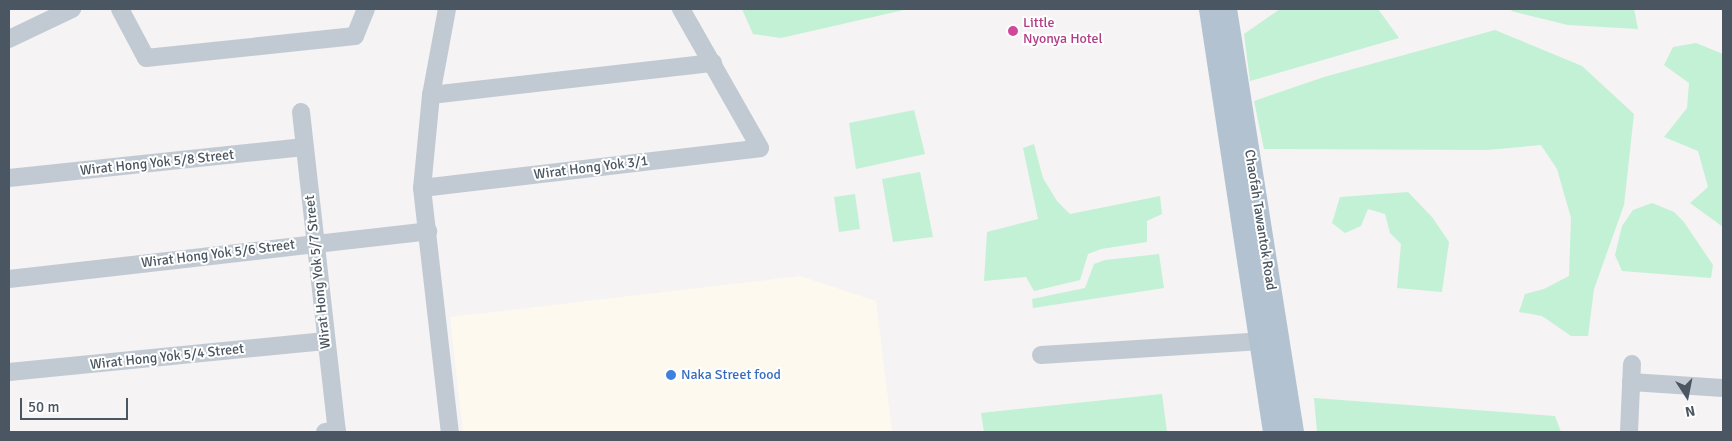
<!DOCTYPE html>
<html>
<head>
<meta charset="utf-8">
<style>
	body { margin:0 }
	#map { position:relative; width:1732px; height:441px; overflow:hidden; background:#f5f3f3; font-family:Signika,sans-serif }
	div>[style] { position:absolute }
	.commercial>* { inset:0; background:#fdf9ef }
	.green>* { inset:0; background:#c3f1d5 }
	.minor>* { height:18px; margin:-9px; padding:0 9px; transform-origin:9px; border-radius:9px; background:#c1cad2 }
	.major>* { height:22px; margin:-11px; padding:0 11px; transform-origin:11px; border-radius:11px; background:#b3c2d1 }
	.dots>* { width:14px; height:14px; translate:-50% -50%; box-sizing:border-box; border:2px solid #fff; border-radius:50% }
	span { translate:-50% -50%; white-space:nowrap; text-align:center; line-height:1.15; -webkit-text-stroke:4px #fff; paint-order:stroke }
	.hotel-label { font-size:14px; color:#b23c85 }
	.left { translate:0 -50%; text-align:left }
	.street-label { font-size:14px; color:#4a5661 }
	.shop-label { font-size:14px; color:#366cbe }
	.frame { position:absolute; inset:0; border:10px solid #4a5661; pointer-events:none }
	.north { position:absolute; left:1662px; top:371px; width:50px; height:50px; -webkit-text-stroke:4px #fff; paint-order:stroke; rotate:169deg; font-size:14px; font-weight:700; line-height:20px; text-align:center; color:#4a5661 }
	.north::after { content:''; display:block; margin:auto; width:18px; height:22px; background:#4a5661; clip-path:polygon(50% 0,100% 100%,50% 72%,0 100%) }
	.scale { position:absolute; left:20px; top:398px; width:108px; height:22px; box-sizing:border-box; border:2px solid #4a5661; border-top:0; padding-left:6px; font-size:15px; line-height:18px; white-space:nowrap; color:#4a5661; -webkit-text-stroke:4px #fff; paint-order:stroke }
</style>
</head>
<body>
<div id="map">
	<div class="commercial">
		<div style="clip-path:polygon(800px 276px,876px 301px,892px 432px,463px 432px,450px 317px)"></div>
	</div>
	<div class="green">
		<div style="clip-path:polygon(742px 9px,908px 9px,781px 38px,753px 34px)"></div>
		<div style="clip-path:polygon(1280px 9px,1378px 9px,1399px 38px,1250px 81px,1244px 34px)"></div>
		<div style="clip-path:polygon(1513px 9px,1634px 9px,1638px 29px,1568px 25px,1511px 11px)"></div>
		<div style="clip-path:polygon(1495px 30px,1582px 66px,1634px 114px,1624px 205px,1594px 289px,1588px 336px,1571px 336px,1542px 316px,1519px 312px,1525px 294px,1544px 289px,1569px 276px,1571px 218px,1557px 169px,1541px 145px,1487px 150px,1264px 149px,1254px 101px,1324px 77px)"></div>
		<div style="clip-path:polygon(1696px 43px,1723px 54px,1723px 227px,1690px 203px,1708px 187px,1698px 151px,1664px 137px,1687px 108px,1689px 83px,1664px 65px,1673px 47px)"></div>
		<div style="clip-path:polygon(914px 110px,925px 154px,856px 169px,849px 123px)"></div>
		<div style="clip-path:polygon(1034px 144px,1043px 178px,1057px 201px,1070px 214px,1160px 196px,1162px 214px,1147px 221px,1147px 242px,1101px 249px,1088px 254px,1080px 280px,1034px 291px,1026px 277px,984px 281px,987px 232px,1038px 219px,1023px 148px)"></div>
		<div style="clip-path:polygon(920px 172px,933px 237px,893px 242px,882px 179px)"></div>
		<div style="clip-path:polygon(1408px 192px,1432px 217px,1449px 242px,1442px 292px,1397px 288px,1401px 244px,1390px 233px,1385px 214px,1368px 209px,1361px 226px,1345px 233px,1332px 223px,1340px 197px)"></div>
		<div style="clip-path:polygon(855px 194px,860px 229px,839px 232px,834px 197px)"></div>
		<div style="clip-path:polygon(1652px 203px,1674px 212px,1684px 222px,1713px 265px,1711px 278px,1622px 271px,1615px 255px,1622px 226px,1633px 210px)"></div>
		<div style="clip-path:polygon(1159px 254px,1164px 288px,1033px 308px,1032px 299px,1085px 288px,1094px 264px,1105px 260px)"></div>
		<div style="clip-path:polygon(1162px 394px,1167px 432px,984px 432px,981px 413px)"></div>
		<div style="clip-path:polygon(1314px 398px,1555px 416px,1561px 432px,1317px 432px)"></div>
	</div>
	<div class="minor">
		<div style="left:120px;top:9px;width:55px;rotate:62deg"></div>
		<div style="left:146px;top:58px;width:210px;rotate:-6deg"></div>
		<div style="left:355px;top:36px;width:29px;rotate:-68deg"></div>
		<div style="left:447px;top:9px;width:87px;rotate:100.5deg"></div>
		<div style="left:431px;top:95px;width:93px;rotate:95.5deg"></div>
		<div style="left:422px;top:188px;width:246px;rotate:83.5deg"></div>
		<div style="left:9px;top:39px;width:70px;rotate:-25.5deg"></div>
		<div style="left:431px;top:95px;width:284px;rotate:-6.5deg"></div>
		<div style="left:301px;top:112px;width:321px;rotate:83.6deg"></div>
		<div style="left:337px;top:431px;width:12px;rotate:175deg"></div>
		<div style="left:9px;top:178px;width:297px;rotate:-6deg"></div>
		<div style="left:422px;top:188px;width:340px;rotate:-6.7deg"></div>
		<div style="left:760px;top:148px;width:160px;rotate:-119.6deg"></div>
		<div style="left:9px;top:279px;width:422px;rotate:-6.5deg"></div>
		<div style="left:1041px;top:355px;width:221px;rotate:-3.6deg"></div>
		<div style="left:9px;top:372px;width:318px;rotate:-5.6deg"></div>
		<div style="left:1631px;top:382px;width:92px;rotate:3.7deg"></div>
		<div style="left:1629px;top:432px;width:68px;rotate:-87.5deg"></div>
	</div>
	<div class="major">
		<div style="left:1210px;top:9px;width:428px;rotate:81.4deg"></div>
		<div style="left:1226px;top:9px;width:428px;rotate:81deg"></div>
	</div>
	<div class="dots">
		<div style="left:1013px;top:31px;background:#d1479c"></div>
		<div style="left:671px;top:375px;background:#3f7fe0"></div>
	</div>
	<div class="hotel-label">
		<span class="left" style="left:1023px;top:31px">Little<br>Nyonya Hotel</span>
	</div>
	<div class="street-label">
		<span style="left:157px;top:163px;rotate:-6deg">Wirat Hong Yok 5/8 Street</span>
		<span style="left:591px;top:168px;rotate:-7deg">Wirat Hong Yok 3/1</span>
		<span style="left:1260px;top:220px;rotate:81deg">Chaofah Tawantok Road</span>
		<span style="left:218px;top:254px;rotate:-7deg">Wirat Hong Yok 5/6 Street</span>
		<span style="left:318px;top:272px;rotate:-96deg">Wirat Hong Yok 5/7 Street</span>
		<span style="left:167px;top:357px;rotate:-6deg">Wirat Hong Yok 5/4 Street</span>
	</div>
	<div class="shop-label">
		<span class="left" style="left:681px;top:375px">Naka Street food</span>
	</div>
	<div class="frame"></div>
	<div class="north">N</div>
	<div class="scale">50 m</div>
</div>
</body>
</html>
